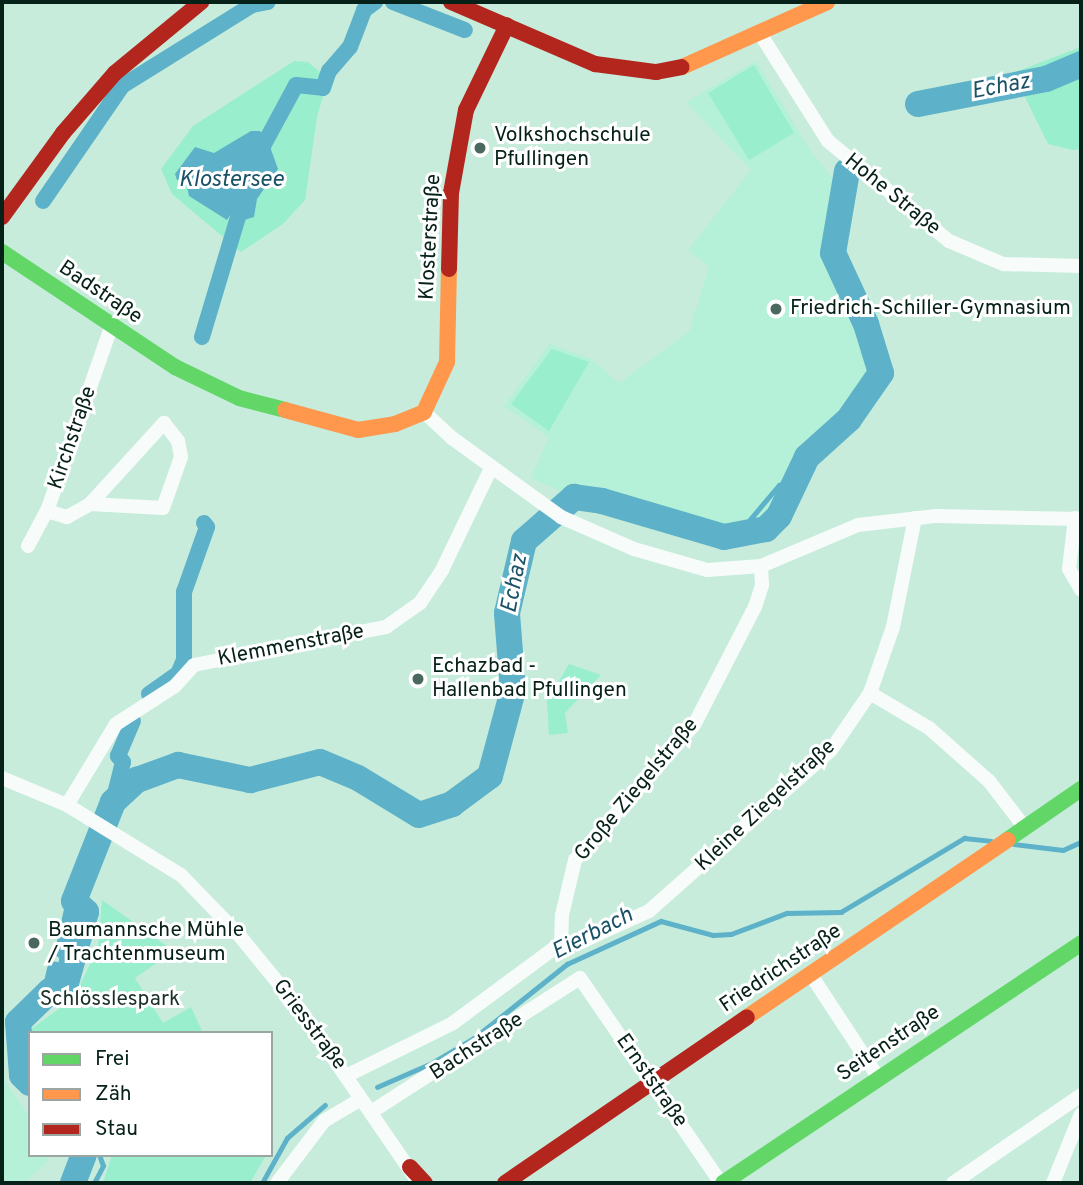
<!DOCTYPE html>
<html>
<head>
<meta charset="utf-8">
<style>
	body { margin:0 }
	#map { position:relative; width:1083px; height:1185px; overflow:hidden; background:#c7ecdc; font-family:Overpass,sans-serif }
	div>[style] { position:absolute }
	.built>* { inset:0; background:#b5f0d8 }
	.green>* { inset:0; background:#99eece }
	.water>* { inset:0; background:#5db1c8 }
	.stream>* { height:4.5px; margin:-2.25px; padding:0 2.25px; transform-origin:2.25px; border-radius:2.25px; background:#5db1c8 }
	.canal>* { height:16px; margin:-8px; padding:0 8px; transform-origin:8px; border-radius:8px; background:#5db1c8 }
	.river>* { height:26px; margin:-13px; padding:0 13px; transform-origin:13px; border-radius:13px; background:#5db1c8 }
	.street>* { height:14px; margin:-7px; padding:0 7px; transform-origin:7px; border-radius:7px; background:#f7fcfa }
	.fast>* { height:16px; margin:-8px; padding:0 8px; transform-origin:8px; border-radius:8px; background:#63d668 }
	.slow>* { height:16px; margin:-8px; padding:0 8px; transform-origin:8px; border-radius:8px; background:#ff974d }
	.jam>* { height:16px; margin:-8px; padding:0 8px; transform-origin:8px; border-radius:8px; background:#b3261e }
	.dots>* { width:19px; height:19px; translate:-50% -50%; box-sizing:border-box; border:4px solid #fff; border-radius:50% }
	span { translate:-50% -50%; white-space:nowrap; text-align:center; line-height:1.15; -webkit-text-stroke:6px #fff; paint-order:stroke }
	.poi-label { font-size:21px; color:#062118 }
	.left { translate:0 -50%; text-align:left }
	.street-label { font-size:21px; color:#062118 }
	.park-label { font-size:21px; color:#1a3027 }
	.water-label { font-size:23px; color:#1b5267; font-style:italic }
	.frame { position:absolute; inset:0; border:4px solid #062118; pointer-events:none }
	.legend { position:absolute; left:28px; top:1031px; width:245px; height:126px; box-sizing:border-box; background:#fff; border:2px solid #9ba6a3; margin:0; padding:9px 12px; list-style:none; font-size:21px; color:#062118 }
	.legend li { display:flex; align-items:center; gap:14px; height:35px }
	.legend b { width:35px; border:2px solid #9ba6a3 }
</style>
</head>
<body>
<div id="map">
	<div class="built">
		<div style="clip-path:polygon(756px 61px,812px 153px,842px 190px,833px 253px,866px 324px,881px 373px,849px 419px,807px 457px,779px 516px,766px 529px,724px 537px,602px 501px,574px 497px,531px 478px,549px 437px,504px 406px,550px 344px,591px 359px,619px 383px,689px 332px,709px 267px,688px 250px,751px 170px,686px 102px)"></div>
		<div style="clip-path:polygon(2px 1077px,30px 1117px,30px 1155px,48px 1155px,48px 1161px,24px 1183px,2px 1183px)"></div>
	</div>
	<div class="green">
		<div style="clip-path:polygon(1081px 47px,1081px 149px,1073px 150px,1048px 144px,1013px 73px)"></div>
		<div style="clip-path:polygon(294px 61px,308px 62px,328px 79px,317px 117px,305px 200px,283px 224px,241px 252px,172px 194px,161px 169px,193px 126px)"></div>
		<div style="clip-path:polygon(754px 65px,794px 133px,749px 160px,708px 93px)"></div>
		<div style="clip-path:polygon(552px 349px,589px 362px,549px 431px,511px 404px)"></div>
		<div style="clip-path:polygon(569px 664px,601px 675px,565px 713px,568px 733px,549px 735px,547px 701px)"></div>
		<div style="clip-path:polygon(102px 900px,174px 951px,135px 978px,163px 1023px,191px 1007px,203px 1033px,30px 1036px,27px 1032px,74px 998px,98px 947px)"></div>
		<div style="clip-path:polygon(112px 1155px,266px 1155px,250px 1183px,103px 1183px)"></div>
	</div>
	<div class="water">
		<div style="clip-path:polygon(251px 131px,260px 131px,268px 141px,278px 169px,257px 199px,254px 217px,244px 220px,230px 215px,227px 220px,189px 196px,185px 179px,177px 180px,175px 174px,195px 147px,214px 153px)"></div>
	</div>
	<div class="stream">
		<div style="left:737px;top:535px;width:65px;rotate:-50deg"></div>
		<div style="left:779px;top:485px;width:16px;rotate:-15deg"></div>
		<div style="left:1014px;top:844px;width:49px;rotate:7deg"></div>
		<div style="left:1063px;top:850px;width:20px;rotate:-24deg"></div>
		<div style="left:18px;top:1022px;width:29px;rotate:65deg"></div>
		<div style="left:377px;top:1087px;width:60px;rotate:-23.6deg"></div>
		<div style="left:432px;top:1063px;width:49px;rotate:-30.8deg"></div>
		<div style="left:474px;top:1038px;width:119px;rotate:-38.5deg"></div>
		<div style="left:567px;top:964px;width:103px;rotate:-24.6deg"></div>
		<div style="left:661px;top:921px;width:54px;rotate:15.1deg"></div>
		<div style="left:713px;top:935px;width:18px;rotate:-3deg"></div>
		<div style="left:731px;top:934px;width:60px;rotate:-20.6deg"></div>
		<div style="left:787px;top:913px;width:54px;rotate:-1.1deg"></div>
		<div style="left:841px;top:912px;width:144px;rotate:-31deg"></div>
		<div style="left:964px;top:838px;width:27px;rotate:6deg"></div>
		<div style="left:94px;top:1183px;width:19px;rotate:-62deg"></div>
		<div style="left:103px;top:1166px;width:12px;rotate:-110deg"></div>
		<div style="left:262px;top:1183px;width:51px;rotate:-60.9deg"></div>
		<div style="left:287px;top:1138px;width:50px;rotate:-41deg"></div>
	</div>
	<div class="canal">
		<div style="left:393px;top:2px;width:77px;rotate:21.3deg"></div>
		<div style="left:256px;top:159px;width:84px;rotate:-61.6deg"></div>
		<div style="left:296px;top:85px;width:27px;rotate:6deg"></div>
		<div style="left:323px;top:88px;width:18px;rotate:-71deg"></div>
		<div style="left:329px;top:71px;width:32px;rotate:-49deg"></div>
		<div style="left:350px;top:47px;width:40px;rotate:-69deg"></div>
		<div style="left:364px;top:10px;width:14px;rotate:-36deg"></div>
		<div style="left:43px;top:201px;width:140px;rotate:-55.5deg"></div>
		<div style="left:122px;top:86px;width:153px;rotate:-31.9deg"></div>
		<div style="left:252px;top:5px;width:16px;rotate:-11deg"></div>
		<div style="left:202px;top:337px;width:143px;rotate:-73.3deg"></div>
		<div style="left:149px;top:694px;width:35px;rotate:-35deg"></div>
		<div style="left:178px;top:674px;width:15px;rotate:-67deg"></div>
		<div style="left:184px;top:660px;width:68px;rotate:-90deg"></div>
		<div style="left:184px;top:592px;width:69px;rotate:-70.5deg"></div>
		<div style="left:207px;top:527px;width:5px;rotate:-127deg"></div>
		<div style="left:113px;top:802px;width:41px;rotate:-76deg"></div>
		<div style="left:123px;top:762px;width:8px;rotate:-130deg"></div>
		<div style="left:118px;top:756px;width:38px;rotate:-67deg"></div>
		<div style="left:63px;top:951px;width:51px;rotate:-77.6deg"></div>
		<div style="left:50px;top:991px;width:22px;rotate:-77deg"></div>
	</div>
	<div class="river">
		<div style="left:918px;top:104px;width:130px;rotate:-11.1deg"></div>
		<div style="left:1046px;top:79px;width:38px;rotate:-23deg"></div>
		<div style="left:30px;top:1083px;width:11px;rotate:-135deg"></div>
		<div style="left:22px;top:1075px;width:53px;rotate:-94.3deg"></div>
		<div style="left:18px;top:1022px;width:45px;rotate:-44.1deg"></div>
		<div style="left:50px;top:991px;width:18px;rotate:-27deg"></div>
		<div style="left:66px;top:983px;width:74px;rotate:-74.3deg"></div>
		<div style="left:86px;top:912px;width:16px;rotate:-137deg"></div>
		<div style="left:74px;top:901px;width:106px;rotate:-68.5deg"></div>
		<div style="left:113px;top:802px;width:33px;rotate:-43deg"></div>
		<div style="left:137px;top:780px;width:44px;rotate:-20.1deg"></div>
		<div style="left:178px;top:765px;width:74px;rotate:11.8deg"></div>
		<div style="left:250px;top:780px;width:72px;rotate:-14.4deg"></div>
		<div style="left:320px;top:762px;width:41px;rotate:22.8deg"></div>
		<div style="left:358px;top:778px;width:71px;rotate:31.2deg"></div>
		<div style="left:419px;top:815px;width:35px;rotate:-18deg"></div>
		<div style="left:452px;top:804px;width:47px;rotate:-36.4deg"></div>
		<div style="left:490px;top:776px;width:89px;rotate:-75deg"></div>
		<div style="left:513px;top:690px;width:77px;rotate:-94.5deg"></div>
		<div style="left:507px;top:613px;width:74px;rotate:-76.7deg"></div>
		<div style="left:524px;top:541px;width:67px;rotate:-41.3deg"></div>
		<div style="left:574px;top:497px;width:28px;rotate:8deg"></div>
		<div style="left:602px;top:501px;width:127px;rotate:16.4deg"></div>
		<div style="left:724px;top:537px;width:43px;rotate:-10.8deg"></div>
		<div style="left:766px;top:529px;width:18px;rotate:-45deg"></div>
		<div style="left:779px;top:516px;width:65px;rotate:-64.6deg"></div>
		<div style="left:807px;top:457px;width:57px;rotate:-42.1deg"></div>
		<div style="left:849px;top:419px;width:56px;rotate:-55.2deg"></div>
		<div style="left:881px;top:373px;width:51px;rotate:-107deg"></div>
		<div style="left:866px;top:324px;width:78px;rotate:-114.9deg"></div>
		<div style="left:833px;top:253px;width:83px;rotate:-80.3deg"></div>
		<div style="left:73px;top:1183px;width:30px;rotate:-69deg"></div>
	</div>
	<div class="street">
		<div style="left:761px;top:35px;width:125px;rotate:57.7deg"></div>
		<div style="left:828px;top:141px;width:157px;rotate:39.6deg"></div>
		<div style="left:949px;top:241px;width:59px;rotate:23.1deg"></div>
		<div style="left:1003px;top:264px;width:78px;rotate:1.5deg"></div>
		<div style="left:424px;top:412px;width:38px;rotate:43deg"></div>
		<div style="left:452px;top:438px;width:135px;rotate:35.9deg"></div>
		<div style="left:561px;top:517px;width:80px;rotate:23.7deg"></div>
		<div style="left:634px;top:549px;width:76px;rotate:16deg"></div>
		<div style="left:707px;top:570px;width:54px;rotate:-4.2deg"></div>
		<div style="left:761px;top:566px;width:105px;rotate:-22.9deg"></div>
		<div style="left:858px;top:525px;width:79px;rotate:-6.6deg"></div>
		<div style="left:936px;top:516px;width:145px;rotate:1.2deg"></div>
		<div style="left:47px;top:511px;width:21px;rotate:17deg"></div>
		<div style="left:67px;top:517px;width:26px;rotate:-29deg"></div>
		<div style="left:90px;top:504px;width:110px;rotate:-47.6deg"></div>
		<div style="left:164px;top:423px;width:23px;rotate:52deg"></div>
		<div style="left:178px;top:441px;width:16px;rotate:79deg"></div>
		<div style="left:181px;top:457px;width:54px;rotate:109.4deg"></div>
		<div style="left:163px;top:508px;width:73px;rotate:-176.9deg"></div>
		<div style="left:1075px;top:518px;width:51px;rotate:96.7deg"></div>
		<div style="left:1069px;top:569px;width:24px;rotate:60deg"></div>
		<div style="left:28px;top:546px;width:40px;rotate:-62deg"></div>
		<div style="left:47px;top:511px;width:195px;rotate:-70.8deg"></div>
		<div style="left:870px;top:693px;width:69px;rotate:30.7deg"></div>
		<div style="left:929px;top:728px;width:80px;rotate:41.5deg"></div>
		<div style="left:989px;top:781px;width:59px;rotate:52.5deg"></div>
		<div style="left:2px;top:778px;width:70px;rotate:22.6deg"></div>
		<div style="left:67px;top:805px;width:134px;rotate:31.6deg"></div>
		<div style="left:181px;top:875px;width:83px;rotate:46deg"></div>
		<div style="left:239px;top:935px;width:98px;rotate:50.8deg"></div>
		<div style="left:301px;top:1011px;width:200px;rotate:55.6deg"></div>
		<div style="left:67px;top:805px;width:95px;rotate:-58.8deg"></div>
		<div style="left:116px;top:724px;width:70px;rotate:-32.8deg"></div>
		<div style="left:175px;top:686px;width:28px;rotate:-48deg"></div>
		<div style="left:194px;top:665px;width:196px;rotate:-11.2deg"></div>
		<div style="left:386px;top:627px;width:42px;rotate:-35.2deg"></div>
		<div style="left:420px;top:603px;width:40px;rotate:-56deg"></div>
		<div style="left:442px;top:570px;width:113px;rotate:-64.3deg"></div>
		<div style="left:561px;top:943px;width:20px;rotate:-3deg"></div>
		<div style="left:581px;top:942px;width:75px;rotate:-24.5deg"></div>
		<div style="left:649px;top:911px;width:243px;rotate:-41.5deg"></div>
		<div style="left:831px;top:750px;width:69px;rotate:-55.6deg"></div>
		<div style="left:870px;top:693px;width:70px;rotate:-70.8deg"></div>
		<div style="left:893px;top:627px;width:111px;rotate:-78.6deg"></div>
		<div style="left:561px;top:943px;width:28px;rotate:-88deg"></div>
		<div style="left:562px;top:915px;width:57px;rotate:-76.7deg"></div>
		<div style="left:575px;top:860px;width:180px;rotate:-48.6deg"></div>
		<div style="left:694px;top:725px;width:133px;rotate:-62.7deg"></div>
		<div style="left:755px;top:607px;width:23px;rotate:-72deg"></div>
		<div style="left:762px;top:585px;width:19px;rotate:-93deg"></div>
		<div style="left:811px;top:975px;width:122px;rotate:56.7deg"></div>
		<div style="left:348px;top:1075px;width:117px;rotate:-26.3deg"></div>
		<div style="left:453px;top:1023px;width:134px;rotate:-36.5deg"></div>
		<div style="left:371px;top:1112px;width:248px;rotate:-32.7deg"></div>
		<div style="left:580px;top:978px;width:249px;rotate:55.5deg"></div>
		<div style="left:277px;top:1183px;width:78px;rotate:-52.8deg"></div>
		<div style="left:324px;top:1121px;width:43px;rotate:-30.7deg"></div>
		<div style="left:953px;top:1183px;width:155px;rotate:-34.5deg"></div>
		<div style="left:1053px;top:1183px;width:74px;rotate:-67.9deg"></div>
	</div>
	<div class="fast">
		<div style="left:2px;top:252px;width:208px;rotate:33.6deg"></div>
		<div style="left:175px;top:367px;width:71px;rotate:25.8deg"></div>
		<div style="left:239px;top:398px;width:48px;rotate:14.6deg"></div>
		<div style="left:1007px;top:840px;width:90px;rotate:-34.6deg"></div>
		<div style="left:723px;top:1183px;width:431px;rotate:-33.8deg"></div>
	</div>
	<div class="slow">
		<div style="left:682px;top:67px;width:159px;rotate:-24.1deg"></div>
		<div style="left:285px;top:410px;width:76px;rotate:15.3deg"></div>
		<div style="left:358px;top:430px;width:37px;rotate:-9deg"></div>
		<div style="left:395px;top:424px;width:31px;rotate:-22deg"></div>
		<div style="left:424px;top:412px;width:55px;rotate:-65.3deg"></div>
		<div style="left:447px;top:362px;width:93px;rotate:-88.8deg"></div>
		<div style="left:747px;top:1017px;width:315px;rotate:-34.2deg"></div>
	</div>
	<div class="jam">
		<div style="left:451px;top:2px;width:157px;rotate:23.3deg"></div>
		<div style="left:595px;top:64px;width:62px;rotate:7.5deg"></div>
		<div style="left:656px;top:72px;width:26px;rotate:-11deg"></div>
		<div style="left:2px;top:217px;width:104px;rotate:-54deg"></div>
		<div style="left:63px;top:133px;width:79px;rotate:-49.1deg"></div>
		<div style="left:115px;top:73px;width:112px;rotate:-39.5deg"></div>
		<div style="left:449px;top:269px;width:76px;rotate:-88.5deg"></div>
		<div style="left:451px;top:193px;width:84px;rotate:-79.8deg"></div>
		<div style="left:466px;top:110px;width:94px;rotate:-64.2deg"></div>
		<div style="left:410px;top:1167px;width:22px;rotate:47deg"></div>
		<div style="left:505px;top:1183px;width:293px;rotate:-34.4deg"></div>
	</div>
	<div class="dots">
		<div style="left:480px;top:148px;background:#4a685d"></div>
		<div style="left:776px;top:309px;background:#4a685d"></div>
		<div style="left:418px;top:679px;background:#4a685d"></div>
		<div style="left:34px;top:943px;background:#4a685d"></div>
	</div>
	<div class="poi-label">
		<span class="left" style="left:494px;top:148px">Volkshochschule<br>Pfullingen</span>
		<span class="left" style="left:790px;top:309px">Friedrich-Schiller-Gymnasium</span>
		<span class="left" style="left:432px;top:679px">Echazbad -<br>Hallenbad Pfullingen</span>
		<span class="left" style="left:48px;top:943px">Baumannsche Mühle<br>/ Trachtenmuseum</span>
	</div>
	<div class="street-label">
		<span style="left:892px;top:195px;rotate:39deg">Hohe Straße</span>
		<span style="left:431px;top:237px;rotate:-87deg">Klosterstraße</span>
		<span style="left:100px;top:293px;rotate:34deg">Badstraße</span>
		<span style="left:73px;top:438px;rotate:-71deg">Kirchstraße</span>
		<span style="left:291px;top:646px;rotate:-11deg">Klemmenstraße</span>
		<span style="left:637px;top:790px;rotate:-50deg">Große Ziegelstraße</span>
		<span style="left:766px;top:806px;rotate:-43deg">Kleine Ziegelstraße</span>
		<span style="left:781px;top:969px;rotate:-34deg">Friedrichstraße</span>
		<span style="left:309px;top:1025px;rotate:53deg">Griesstraße</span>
		<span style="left:889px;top:1044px;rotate:-34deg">Seitenstraße</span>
		<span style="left:477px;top:1047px;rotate:-33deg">Bachstraße</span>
		<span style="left:651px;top:1081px;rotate:55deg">Ernststraße</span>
	</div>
	<div class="park-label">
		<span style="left:110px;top:1000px">Schlösslespark</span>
	</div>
	<div class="water-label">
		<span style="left:1001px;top:88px;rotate:-11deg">Echaz</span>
		<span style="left:231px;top:181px">Klostersee</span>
		<span style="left:516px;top:584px;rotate:-79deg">Echaz</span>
		<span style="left:593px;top:935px;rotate:-27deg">Eierbach</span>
	</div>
	<div class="frame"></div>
	<ul class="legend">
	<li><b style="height:9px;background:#63d668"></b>Frei</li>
	<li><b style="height:9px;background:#ff974d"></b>Zäh</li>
	<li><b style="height:9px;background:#b3261e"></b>Stau</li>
	</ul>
</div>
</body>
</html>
